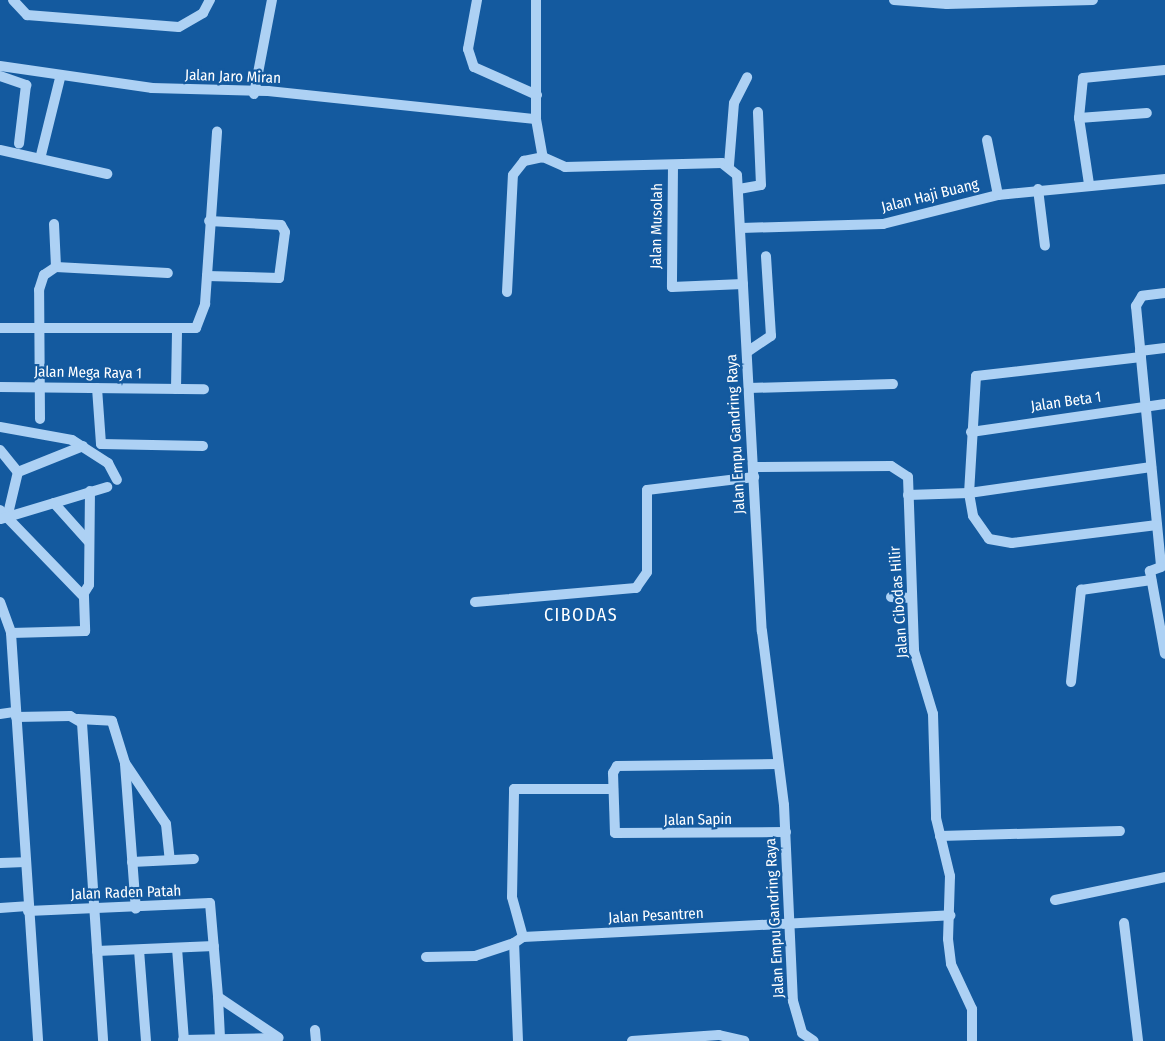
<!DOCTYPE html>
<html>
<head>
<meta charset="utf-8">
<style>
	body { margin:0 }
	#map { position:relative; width:1165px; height:1041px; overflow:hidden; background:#145a9f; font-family:"Fira Sans Condensed",sans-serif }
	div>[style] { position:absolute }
	.minor>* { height:10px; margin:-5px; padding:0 5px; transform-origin:5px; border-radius:5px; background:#add1f4 }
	span { translate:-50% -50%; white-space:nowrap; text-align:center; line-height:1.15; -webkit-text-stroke:4.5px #145a9f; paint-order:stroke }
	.street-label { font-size:15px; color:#fff }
	.quarter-label { font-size:18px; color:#fff; letter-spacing:1.5px }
</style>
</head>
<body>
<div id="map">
	<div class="minor">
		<div style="left:13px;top:0;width:21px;rotate:47deg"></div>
		<div style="left:27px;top:15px;width:152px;rotate:4.5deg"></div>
		<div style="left:179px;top:27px;width:28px;rotate:-30deg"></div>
		<div style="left:203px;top:13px;width:15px;rotate:-62deg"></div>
		<div style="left:477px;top:0;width:50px;rotate:100.4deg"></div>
		<div style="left:468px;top:49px;width:19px;rotate:72deg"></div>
		<div style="left:474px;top:67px;width:69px;rotate:24deg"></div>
		<div style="left:536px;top:0;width:119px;rotate:90deg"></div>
		<div style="left:536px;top:119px;width:39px;rotate:80deg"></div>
		<div style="left:543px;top:157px;width:24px;rotate:24deg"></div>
		<div style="left:565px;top:167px;width:157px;rotate:-1.5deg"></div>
		<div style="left:722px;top:163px;width:19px;rotate:39deg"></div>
		<div style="left:737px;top:175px;width:457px;rotate:86.9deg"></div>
		<div style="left:762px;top:631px;width:175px;rotate:82.8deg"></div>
		<div style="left:784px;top:805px;width:196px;rotate:87.4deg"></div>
		<div style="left:793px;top:1001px;width:33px;rotate:74deg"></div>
		<div style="left:802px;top:1033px;width:14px;rotate:34deg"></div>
		<div style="left:894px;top:0;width:53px;rotate:4.3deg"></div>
		<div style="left:947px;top:4px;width:146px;rotate:-1.6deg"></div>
		<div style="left:0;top:66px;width:154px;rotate:8.2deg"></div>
		<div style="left:152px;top:88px;width:116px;rotate:1.5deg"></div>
		<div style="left:268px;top:91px;width:269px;rotate:6deg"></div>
		<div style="left:0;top:76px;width:28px;rotate:19deg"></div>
		<div style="left:26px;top:85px;width:59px;rotate:96.8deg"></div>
		<div style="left:254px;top:94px;width:96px;rotate:-79.2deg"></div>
		<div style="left:1079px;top:118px;width:68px;rotate:-4.2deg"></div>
		<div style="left:987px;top:140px;width:56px;rotate:78.7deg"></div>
		<div style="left:0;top:150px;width:110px;rotate:12.6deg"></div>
		<div style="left:41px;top:155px;width:79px;rotate:-76.1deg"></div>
		<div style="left:673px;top:165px;width:122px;rotate:90.5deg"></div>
		<div style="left:672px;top:287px;width:71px;rotate:-2.4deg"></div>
		<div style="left:729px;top:165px;width:62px;rotate:-85.4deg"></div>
		<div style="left:734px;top:103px;width:29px;rotate:-63deg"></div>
		<div style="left:1089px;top:184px;width:67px;rotate:-98.6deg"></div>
		<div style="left:1079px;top:118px;width:40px;rotate:-84.3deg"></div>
		<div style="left:1083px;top:78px;width:82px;rotate:-5.6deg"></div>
		<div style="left:739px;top:189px;width:22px;rotate:-10deg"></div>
		<div style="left:761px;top:185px;width:73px;rotate:-92.4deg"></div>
		<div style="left:1038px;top:189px;width:57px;rotate:83deg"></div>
		<div style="left:54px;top:224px;width:43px;rotate:87.3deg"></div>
		<div style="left:741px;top:228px;width:142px;rotate:-1.6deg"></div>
		<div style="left:883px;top:224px;width:119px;rotate:-14.2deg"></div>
		<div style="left:998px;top:195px;width:168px;rotate:-5.5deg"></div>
		<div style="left:207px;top:276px;width:72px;rotate:1.6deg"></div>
		<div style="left:279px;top:278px;width:46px;rotate:-82.6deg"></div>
		<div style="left:285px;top:232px;width:8px;rotate:-120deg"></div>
		<div style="left:281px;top:225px;width:72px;rotate:-176.8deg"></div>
		<div style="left:507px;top:292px;width:117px;rotate:-87.1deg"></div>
		<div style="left:513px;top:175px;width:18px;rotate:-52deg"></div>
		<div style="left:524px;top:161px;width:19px;rotate:-12deg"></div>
		<div style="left:1165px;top:293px;width:23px;rotate:173deg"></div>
		<div style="left:1142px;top:296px;width:12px;rotate:121deg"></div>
		<div style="left:1136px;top:306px;width:262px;rotate:84.5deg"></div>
		<div style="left:1161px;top:567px;width:12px;rotate:160deg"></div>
		<div style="left:1150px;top:571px;width:84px;rotate:79.8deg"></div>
		<div style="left:0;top:328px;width:196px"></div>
		<div style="left:196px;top:328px;width:26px;rotate:-69deg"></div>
		<div style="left:205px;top:304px;width:173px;rotate:-86deg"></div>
		<div style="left:1140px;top:351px;width:25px;rotate:-7deg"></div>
		<div style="left:747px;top:352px;width:29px;rotate:-34deg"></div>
		<div style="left:771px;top:336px;width:80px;rotate:-93.6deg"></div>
		<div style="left:1141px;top:357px;width:166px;rotate:173.4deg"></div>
		<div style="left:976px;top:376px;width:117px;rotate:93.4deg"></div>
		<div style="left:969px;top:493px;width:23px;rotate:80deg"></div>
		<div style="left:973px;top:516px;width:28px;rotate:55deg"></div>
		<div style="left:989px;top:539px;width:23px;rotate:10deg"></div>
		<div style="left:1012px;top:543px;width:146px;rotate:-7.1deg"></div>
		<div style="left:0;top:387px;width:204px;rotate:0.6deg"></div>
		<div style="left:97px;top:388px;width:56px;rotate:85.9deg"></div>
		<div style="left:101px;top:444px;width:102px;rotate:1.1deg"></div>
		<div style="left:749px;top:388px;width:144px;rotate:-1.6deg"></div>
		<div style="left:176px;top:389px;width:57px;rotate:-89deg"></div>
		<div style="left:40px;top:419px;width:129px;rotate:-90.4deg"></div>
		<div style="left:39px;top:290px;width:16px;rotate:-72deg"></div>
		<div style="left:44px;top:275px;width:14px;rotate:-34deg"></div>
		<div style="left:56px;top:267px;width:112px;rotate:3.1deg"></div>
		<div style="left:0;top:427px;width:73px;rotate:10.2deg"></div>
		<div style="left:72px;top:440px;width:43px;rotate:32.6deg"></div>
		<div style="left:108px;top:463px;width:19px;rotate:62deg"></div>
		<div style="left:971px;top:432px;width:196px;rotate:-8.2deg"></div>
		<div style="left:0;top:450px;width:28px;rotate:51deg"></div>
		<div style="left:18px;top:472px;width:70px;rotate:-21.8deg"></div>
		<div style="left:753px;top:467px;width:138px;rotate:-0.4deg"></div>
		<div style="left:891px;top:466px;width:20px;rotate:33deg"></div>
		<div style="left:908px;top:477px;width:174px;rotate:88deg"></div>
		<div style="left:914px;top:651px;width:66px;rotate:73.2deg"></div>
		<div style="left:933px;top:714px;width:104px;rotate:88.3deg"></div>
		<div style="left:936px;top:818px;width:60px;rotate:76.4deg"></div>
		<div style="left:950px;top:876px;width:63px;rotate:91.8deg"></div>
		<div style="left:948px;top:939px;width:25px;rotate:83deg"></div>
		<div style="left:951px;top:964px;width:50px;rotate:65deg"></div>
		<div style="left:972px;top:1009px;width:32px;rotate:90deg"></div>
		<div style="left:908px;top:495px;width:61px;rotate:-1.9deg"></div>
		<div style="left:969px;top:493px;width:184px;rotate:-8.1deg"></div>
		<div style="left:54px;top:503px;width:51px;rotate:48.2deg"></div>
		<div style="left:0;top:510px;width:121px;rotate:46deg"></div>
		<div style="left:84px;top:597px;width:34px;rotate:88deg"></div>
		<div style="left:85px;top:631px;width:74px;rotate:178.5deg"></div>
		<div style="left:7px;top:518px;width:47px;rotate:-76.6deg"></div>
		<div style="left:1px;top:519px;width:111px;rotate:-16.8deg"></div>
		<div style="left:84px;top:593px;width:9px;rotate:-58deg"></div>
		<div style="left:89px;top:585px;width:94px;rotate:-89.4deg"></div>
		<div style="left:891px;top:597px;width:21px;rotate:3deg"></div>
		<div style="left:0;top:602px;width:33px;rotate:70deg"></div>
		<div style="left:11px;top:633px;width:409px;rotate:86.2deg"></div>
		<div style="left:475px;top:602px;width:162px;rotate:-5deg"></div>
		<div style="left:636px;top:588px;width:19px;rotate:-55deg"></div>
		<div style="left:647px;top:572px;width:82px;rotate:-90deg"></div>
		<div style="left:647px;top:490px;width:108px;rotate:-6.9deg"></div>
		<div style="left:1071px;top:682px;width:93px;rotate:-83.8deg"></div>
		<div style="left:1081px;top:590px;width:71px;rotate:-8.1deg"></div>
		<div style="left:0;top:714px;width:15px;rotate:-8deg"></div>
		<div style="left:16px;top:717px;width:54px;rotate:-1.1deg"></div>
		<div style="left:70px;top:716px;width:14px;rotate:30deg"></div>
		<div style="left:82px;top:723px;width:319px;rotate:86.2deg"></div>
		<div style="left:78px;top:719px;width:34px;rotate:3deg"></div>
		<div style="left:112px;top:721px;width:44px;rotate:72.8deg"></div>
		<div style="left:125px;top:763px;width:73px;rotate:56.1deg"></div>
		<div style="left:166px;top:824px;width:36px;rotate:84deg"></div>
		<div style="left:125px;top:764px;width:145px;rotate:85.7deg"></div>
		<div style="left:777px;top:764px;width:160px;rotate:179.3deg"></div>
		<div style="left:617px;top:766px;width:8px;rotate:120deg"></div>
		<div style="left:613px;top:773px;width:60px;rotate:88.1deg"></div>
		<div style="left:615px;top:833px;width:171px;rotate:-0.3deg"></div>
		<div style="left:940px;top:836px;width:180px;rotate:-1.6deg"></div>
		<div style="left:132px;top:862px;width:62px;rotate:-2.8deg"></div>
		<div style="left:0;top:863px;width:25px;rotate:-2deg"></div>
		<div style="left:1055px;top:900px;width:112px;rotate:-11.8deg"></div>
		<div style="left:0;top:908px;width:27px;rotate:-4deg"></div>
		<div style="left:28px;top:911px;width:182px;rotate:-2.5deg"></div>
		<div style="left:210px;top:903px;width:94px;rotate:85.1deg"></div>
		<div style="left:218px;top:997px;width:73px;rotate:33.9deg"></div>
		<div style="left:1124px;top:923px;width:119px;rotate:83.2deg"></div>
		<div style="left:523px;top:937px;width:428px;rotate:-2.9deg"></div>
		<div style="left:523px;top:937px;width:41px;rotate:-105.4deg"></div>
		<div style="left:512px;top:897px;width:108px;rotate:-88.9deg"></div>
		<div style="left:514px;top:789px;width:99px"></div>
		<div style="left:177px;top:948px;width:93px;rotate:85.7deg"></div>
		<div style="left:139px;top:950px;width:91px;rotate:85.6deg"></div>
		<div style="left:97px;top:951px;width:117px;rotate:-2.4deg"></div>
		<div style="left:426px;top:957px;width:49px;rotate:-1.2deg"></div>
		<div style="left:475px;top:956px;width:41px;rotate:-18.4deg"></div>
		<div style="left:218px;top:997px;width:41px;rotate:87.2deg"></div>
		<div style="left:315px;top:1030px;width:11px;rotate:85deg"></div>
		<div style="left:183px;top:1040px;width:95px;rotate:-1.2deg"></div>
		<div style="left:518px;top:1041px;width:98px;rotate:-92.3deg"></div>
		<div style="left:514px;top:943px;width:11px;rotate:-34deg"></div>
		<div style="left:632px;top:1041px;width:87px;rotate:-3.9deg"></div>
		<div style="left:719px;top:1035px;width:26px;rotate:13deg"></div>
	</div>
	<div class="street-label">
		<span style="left:233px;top:77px;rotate:2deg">Jalan Jaro Miran</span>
		<span style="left:930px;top:196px;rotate:-14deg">Jalan Haji Buang</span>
		<span style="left:657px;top:226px;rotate:-89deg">Jalan Musolah</span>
		<span style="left:88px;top:373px;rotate:1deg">Jalan Mega Raya 1</span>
		<span style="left:1066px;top:402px;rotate:-8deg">Jalan Beta 1</span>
		<span style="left:736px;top:434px;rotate:-93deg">Jalan Empu Gandring Raya</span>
		<span style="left:899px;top:602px;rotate:-94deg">Jalan Cibodas Hilir</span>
		<span style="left:698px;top:820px;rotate:-1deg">Jalan Sapin</span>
		<span style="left:126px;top:893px;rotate:-2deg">Jalan Raden Patah</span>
		<span style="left:656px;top:916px;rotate:-3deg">Jalan Pesantren</span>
		<span style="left:775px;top:918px;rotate:-93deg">Jalan Empu Gandring Raya</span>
	</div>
	<div class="quarter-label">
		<span style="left:581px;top:615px">CIBODAS</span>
	</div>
</div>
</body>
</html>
